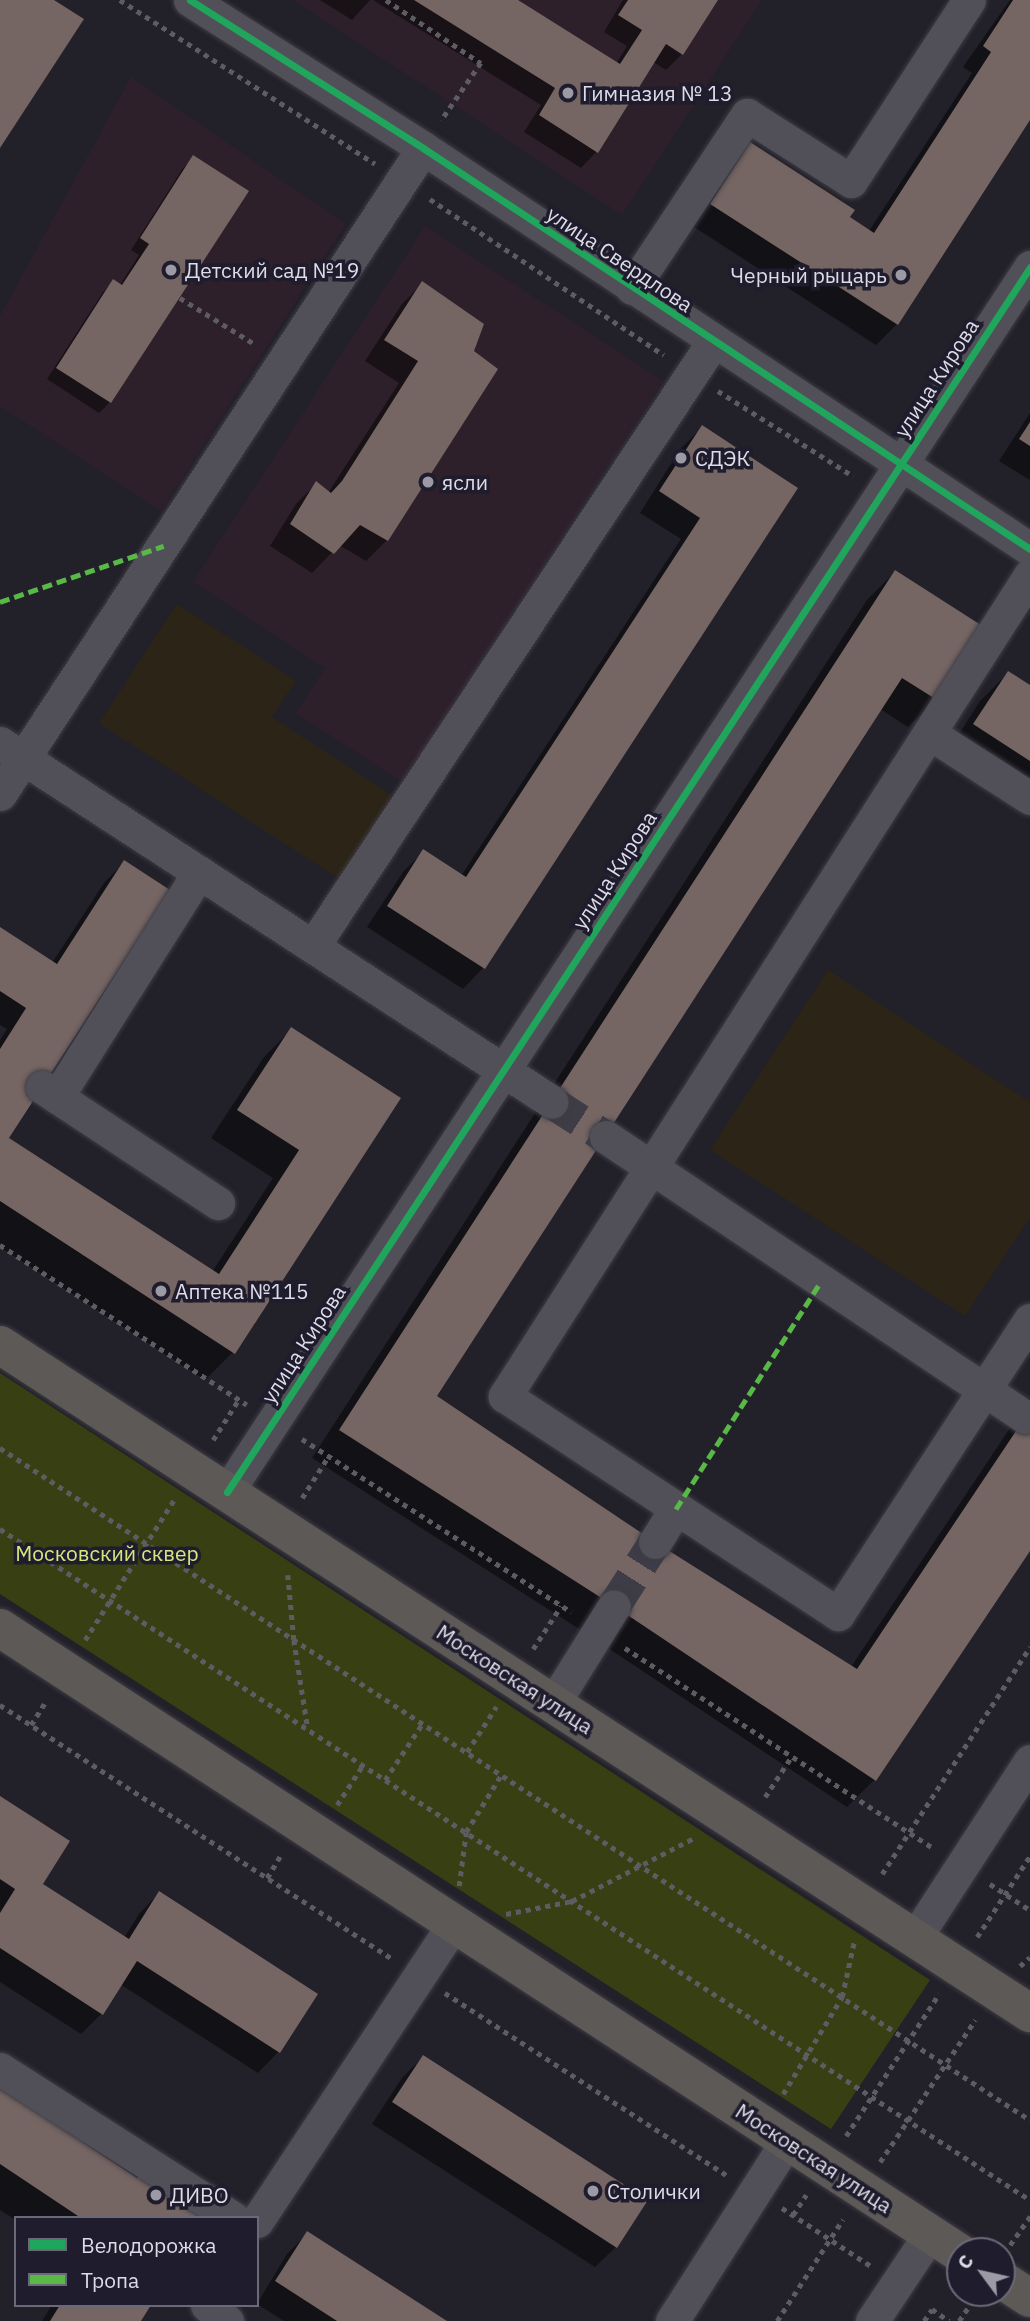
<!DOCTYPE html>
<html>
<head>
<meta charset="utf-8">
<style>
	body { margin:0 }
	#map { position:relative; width:1030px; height:2321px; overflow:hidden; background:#222029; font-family:"IBM Plex Sans",sans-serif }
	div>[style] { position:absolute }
	.industrial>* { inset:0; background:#2b2417 }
	.education>* { inset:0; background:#2e202a }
	.green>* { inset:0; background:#384013 }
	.shadow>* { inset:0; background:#0007 }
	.building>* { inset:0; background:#756563 }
	.minor-tunnel>* { height:33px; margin-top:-16.5px; transform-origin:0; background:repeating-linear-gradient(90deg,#3e3c46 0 33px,transparent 0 50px) }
	.path>* { height:4.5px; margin-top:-2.25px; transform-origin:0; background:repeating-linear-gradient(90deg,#5d5c62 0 5px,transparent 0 10px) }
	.roads { filter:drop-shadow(0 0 2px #3e3c44) drop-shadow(0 0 2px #3e3c44) }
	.minor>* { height:33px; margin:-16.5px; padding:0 16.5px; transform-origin:16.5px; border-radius:16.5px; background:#515058 }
	.major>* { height:38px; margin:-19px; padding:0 19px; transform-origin:19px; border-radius:19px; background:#5d5956 }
	.quiet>* { height:5px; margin-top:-2.5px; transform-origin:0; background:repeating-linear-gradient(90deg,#58b947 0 10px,transparent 0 15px) }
	.cycleway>* { height:7px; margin:-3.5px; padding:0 3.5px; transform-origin:3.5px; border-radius:3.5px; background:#20a55d }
	.dots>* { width:19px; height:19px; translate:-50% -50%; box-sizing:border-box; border:4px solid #1f1c2d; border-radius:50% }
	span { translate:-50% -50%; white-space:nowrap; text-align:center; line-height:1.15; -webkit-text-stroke:7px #1f1c2d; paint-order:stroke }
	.poi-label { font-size:21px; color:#dddce8 }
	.left { translate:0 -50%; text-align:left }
	.right { translate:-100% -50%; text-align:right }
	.street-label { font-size:21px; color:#dddce8 }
	.park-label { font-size:21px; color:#d3e87e }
	.legend { position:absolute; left:14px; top:2216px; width:245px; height:91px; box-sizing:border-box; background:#1f1c2d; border:2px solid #6b6978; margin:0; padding:9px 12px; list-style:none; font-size:21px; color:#dddce8 }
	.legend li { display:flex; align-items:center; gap:14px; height:35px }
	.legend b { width:35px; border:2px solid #6b6978 }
	.north { position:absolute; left:946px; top:2237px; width:70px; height:70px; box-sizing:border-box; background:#1f1c2d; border:2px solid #6b6978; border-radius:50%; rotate:303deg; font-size:19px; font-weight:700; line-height:28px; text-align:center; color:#dddce8 }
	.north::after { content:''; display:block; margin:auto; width:24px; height:32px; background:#9c9aa5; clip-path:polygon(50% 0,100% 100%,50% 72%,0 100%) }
</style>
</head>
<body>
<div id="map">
	<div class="industrial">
		<div style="clip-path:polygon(177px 604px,296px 681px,272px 717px,393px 796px,339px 879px,99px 723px)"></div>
		<div style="clip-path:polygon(828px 970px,1030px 1102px,1030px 1217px,965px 1316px,710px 1150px)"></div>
	</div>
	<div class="education">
		<div style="clip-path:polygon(293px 0,762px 0,622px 215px)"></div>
		<div style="clip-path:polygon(131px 77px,346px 224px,161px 511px,0 406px,0 316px)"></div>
		<div style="clip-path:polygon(425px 226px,663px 381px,402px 782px,296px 713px,325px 668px,193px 582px)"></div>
	</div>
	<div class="green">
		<div style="clip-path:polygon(0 1373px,930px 1980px,831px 2129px,0 1594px)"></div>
	</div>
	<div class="shadow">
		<div style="clip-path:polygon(320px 0,370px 0,352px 20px)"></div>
		<div style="clip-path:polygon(373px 0,515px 0,616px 64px,627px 46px,604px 32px,623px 0,716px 0,682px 54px,666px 70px,653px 62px,597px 151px,581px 168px,524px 132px,541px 105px)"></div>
		<div style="clip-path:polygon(1010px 0,1030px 0,1030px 117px,897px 324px,876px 345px,691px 225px,730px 165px,751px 145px,869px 231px,972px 73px,963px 67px)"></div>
		<div style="clip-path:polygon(194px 158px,110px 402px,99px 413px,47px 379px,103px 292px,114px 282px,120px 285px,139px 255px,131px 250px,183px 168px)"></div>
		<div style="clip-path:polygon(423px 283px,472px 351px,496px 370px,387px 540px,366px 561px,339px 545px,312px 573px,270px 546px,296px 504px,316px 484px,328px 493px,399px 383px,365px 361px,402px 304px)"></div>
		<div style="clip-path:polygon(1030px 413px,1030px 480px,999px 461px)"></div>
		<div style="clip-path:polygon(702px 428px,796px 489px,483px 968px,463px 989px,367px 927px,403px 872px,423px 852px,461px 876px,681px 539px,640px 513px,681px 448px)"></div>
		<div style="clip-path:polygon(895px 572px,936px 699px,908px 727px,880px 709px,435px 1397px,654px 1544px,851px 1667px,1030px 1398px,1030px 1546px,875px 1779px,847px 1807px,587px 1634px,312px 1458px,867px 600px)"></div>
		<div style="clip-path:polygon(1008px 673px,1030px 687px,1030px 806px,947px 753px,980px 701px)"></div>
		<div style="clip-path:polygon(124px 862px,6px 1139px,212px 1272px,273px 1178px,211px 1138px,264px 1057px,292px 1029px,398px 1098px,233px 1352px,205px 1380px,0 1247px,0 1040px,7px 1029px,0 1025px,0 929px,52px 963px,104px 883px)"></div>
		<div style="clip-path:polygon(0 1798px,41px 1884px,124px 1938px,139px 1914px,159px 1893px,278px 2052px,258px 2073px,120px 1984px,101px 2014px,81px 2034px,0 1982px)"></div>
		<div style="clip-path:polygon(423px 2057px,616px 2247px,595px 2267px,372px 2124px,402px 2078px)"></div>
		<div style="clip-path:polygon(0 2089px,134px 2179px,145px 2168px,207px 2218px,16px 2218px,16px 2220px,0 2210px)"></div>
		<div style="clip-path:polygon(308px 2233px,444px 2321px,284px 2321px,257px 2304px,287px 2254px)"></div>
		<div style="clip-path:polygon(52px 2305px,149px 2305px,138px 2321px,42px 2321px)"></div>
	</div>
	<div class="building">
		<div style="clip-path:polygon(0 0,54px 0,84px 19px,0 148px)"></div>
		<div style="clip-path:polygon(414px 0,518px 0,620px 64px,642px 30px,618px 15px,628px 0,718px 0,683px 55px,666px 44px,598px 153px,539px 115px,555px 88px)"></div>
		<div style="clip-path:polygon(1013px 0,1030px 0,1030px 120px,898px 325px,710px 204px,750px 142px,855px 210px,850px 217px,874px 233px,991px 52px,983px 46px)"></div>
		<div style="clip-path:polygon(193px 155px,249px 191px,111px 403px,56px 368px,113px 279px,122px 285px,149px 244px,140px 238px)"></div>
		<div style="clip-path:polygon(422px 281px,484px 324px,474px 351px,498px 369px,388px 541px,360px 525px,334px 554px,290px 524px,316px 481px,331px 493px,342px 481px,418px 361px,384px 340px)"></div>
		<div style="clip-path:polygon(1030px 422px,1030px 446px,1019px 439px)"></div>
		<div style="clip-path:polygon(702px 425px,798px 488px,485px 969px,387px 906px,423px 849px,466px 877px,700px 518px,659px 491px)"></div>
		<div style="clip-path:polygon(895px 570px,984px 627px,937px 700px,902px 678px,437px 1396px,655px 1542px,857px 1669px,1030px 1410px,1030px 1551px,876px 1781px,614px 1606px,339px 1430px)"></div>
		<div style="clip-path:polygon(1008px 671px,1030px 685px,1030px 761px,973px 724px)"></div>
		<div style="clip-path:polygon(124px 860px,170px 890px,9px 1138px,219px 1274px,299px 1150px,237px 1110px,291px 1027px,401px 1098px,235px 1354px,0 1201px,0 1049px,26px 1008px,0 991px,0 927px,57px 964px)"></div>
		<div style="clip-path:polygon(0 1796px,70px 1841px,43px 1884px,129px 1939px,159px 1891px,318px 1994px,280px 2053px,137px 1961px,103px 2015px,0 1948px,0 1913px,15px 1889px,0 1879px)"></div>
		<div style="clip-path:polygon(423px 2055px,648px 2200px,617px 2248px,392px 2102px)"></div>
		<div style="clip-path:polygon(0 2087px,137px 2178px,145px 2166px,209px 2218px,81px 2218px,0 2164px)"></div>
		<div style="clip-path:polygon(307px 2231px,447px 2321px,337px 2321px,275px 2281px)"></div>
		<div style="clip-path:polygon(60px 2305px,151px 2305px,141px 2321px,50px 2321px)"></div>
	</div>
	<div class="minor-tunnel">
		<div style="left:552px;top:1102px;width:64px;rotate:32.9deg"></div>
		<div style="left:614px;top:1606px;width:76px;rotate:-57.4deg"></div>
	</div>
	<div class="path">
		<div style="left:120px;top:0;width:303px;rotate:32.7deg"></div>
		<div style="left:386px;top:0;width:114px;rotate:33.6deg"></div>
		<div style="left:481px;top:63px;width:70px;rotate:124.6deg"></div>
		<div style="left:430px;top:199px;width:281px;rotate:33.7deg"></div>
		<div style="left:180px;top:298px;width:89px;rotate:31.7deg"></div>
		<div style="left:718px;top:391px;width:160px;rotate:32.2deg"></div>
		<div style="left:0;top:1245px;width:294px;rotate:32.9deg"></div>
		<div style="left:302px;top:1439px;width:320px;rotate:32.7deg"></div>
		<div style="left:213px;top:1440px;width:49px;rotate:-57.6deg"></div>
		<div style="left:0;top:1448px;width:1230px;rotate:33.12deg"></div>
		<div style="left:302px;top:1498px;width:49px;rotate:-57.6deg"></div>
		<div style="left:0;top:1529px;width:1229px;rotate:33.08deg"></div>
		<div style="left:288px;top:1575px;width:65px;rotate:84.7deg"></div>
		<div style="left:294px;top:1640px;width:90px;rotate:81.1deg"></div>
		<div style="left:85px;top:1640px;width:166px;rotate:-57.6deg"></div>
		<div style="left:625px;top:1648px;width:369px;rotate:33deg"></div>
		<div style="left:533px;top:1649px;width:51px;rotate:-56.9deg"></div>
		<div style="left:0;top:1705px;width:466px;rotate:32.9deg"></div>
		<div style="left:31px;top:1725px;width:28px;rotate:-58deg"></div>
		<div style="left:467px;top:1752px;width:54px;rotate:-57.2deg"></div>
		<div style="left:385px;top:1780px;width:67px;rotate:-56.5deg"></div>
		<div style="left:765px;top:1797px;width:49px;rotate:-56.6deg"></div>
		<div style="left:337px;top:1805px;width:48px;rotate:-57deg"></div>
		<div style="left:882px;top:1874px;width:271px;rotate:-56.9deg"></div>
		<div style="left:267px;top:1878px;width:29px;rotate:-59deg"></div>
		<div style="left:990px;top:1884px;width:48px;rotate:33deg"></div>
		<div style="left:459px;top:1886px;width:54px;rotate:-82.6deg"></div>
		<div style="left:466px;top:1832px;width:67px;rotate:-58.4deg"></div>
		<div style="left:506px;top:1914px;width:67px;rotate:-11.1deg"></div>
		<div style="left:572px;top:1901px;width:137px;rotate:-27.3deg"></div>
		<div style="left:977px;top:1937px;width:97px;rotate:-56.8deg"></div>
		<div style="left:1020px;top:1966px;width:13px;rotate:-42deg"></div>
		<div style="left:445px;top:1993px;width:335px;rotate:32.9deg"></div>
		<div style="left:783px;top:2094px;width:114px;rotate:-58.7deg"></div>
		<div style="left:842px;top:1997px;width:56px;rotate:-77.7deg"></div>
		<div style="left:846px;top:2136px;width:170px;rotate:-56.8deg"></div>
		<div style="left:880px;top:2162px;width:171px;rotate:-56.2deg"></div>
		<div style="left:782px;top:2208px;width:106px;rotate:33.1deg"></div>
		<div style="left:793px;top:2215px;width:24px;rotate:-57deg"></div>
		<div style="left:1010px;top:2245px;width:35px;rotate:-55deg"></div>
		<div style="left:777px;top:2321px;width:121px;rotate:-57.1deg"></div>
		<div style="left:924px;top:2321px;width:14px;rotate:-56deg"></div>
		<div style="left:932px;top:2309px;width:21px;rotate:35deg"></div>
		<div style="left:959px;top:2321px;width:27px;rotate:-56deg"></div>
	</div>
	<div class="roads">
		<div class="minor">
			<div style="left:190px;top:0;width:276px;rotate:32.4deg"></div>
			<div style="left:423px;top:148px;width:727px;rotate:33.45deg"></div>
			<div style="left:632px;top:288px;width:208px;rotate:-56.4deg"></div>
			<div style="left:747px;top:115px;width:123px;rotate:32.4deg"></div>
			<div style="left:851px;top:181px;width:216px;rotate:-56.9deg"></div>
			<div style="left:1030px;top:575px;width:975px;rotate:122.6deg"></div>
			<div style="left:505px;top:1396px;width:398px;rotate:33.2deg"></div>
			<div style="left:838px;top:1614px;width:351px;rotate:-56.9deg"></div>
			<div style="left:929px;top:733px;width:120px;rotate:32.8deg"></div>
			<div style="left:0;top:743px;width:658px;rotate:33.04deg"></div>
			<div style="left:0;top:794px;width:772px;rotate:-56.78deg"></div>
			<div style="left:313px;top:946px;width:724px;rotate:-56.49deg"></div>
			<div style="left:42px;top:1087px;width:211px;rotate:33.4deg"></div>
			<div style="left:57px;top:1097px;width:266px;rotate:-57.7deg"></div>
			<div style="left:606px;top:1137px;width:504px;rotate:33.75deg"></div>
			<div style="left:227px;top:1492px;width:1465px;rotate:-56.75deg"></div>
			<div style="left:655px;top:1542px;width:39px;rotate:-58deg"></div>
			<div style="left:553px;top:1704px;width:115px;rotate:-58.1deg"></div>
			<div style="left:915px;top:1938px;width:211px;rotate:-57deg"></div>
			<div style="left:0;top:2069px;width:277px;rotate:32.6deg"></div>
			<div style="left:257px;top:2221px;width:357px;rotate:-56.5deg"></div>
			<div style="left:207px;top:2305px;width:26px;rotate:39deg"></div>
			<div style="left:672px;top:2321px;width:214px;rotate:-57.4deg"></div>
			<div style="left:872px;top:2321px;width:105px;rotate:-56.3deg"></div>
		</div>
		<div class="major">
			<div style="left:0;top:1345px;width:1228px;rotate:32.97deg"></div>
			<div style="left:0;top:1628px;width:1146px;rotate:33.07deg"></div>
			<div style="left:1002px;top:2280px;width:33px;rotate:33deg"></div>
		</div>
	</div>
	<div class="quiet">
		<div style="left:0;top:602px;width:173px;rotate:-18.9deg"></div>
		<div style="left:676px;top:1509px;width:270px;rotate:-57.5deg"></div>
	</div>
	<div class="cycleway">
		<div style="left:190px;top:0;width:276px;rotate:32.4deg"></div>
		<div style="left:423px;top:148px;width:727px;rotate:33.45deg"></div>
		<div style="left:227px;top:1492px;width:1465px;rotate:-56.75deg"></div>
	</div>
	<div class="dots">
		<div style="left:568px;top:93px;background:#9c9aa5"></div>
		<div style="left:171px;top:270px;background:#9c9aa5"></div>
		<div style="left:901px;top:275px;background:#9c9aa5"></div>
		<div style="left:681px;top:458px;background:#9c9aa5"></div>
		<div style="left:428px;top:482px;background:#9c9aa5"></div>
		<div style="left:161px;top:1291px;background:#9c9aa5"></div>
		<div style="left:593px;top:2191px;background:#9c9aa5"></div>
		<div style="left:156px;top:2195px;background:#9c9aa5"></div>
	</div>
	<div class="poi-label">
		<span class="left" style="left:582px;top:93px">Гимназия № 13</span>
		<span class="left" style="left:185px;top:270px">Детский сад №19</span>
		<span class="right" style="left:887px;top:275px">Черный рыцарь</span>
		<span class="left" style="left:695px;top:458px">СДЭК</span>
		<span class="left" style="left:442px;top:482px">ясли</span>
		<span class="left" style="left:175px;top:1291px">Аптека №115</span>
		<span class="left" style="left:607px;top:2191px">Столички</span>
		<span class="left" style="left:170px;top:2195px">ДИВО</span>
	</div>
	<div class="street-label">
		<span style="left:620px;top:259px;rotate:34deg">улица Свердлова</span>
		<span style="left:936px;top:378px;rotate:-57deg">улица Кирова</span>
		<span style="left:614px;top:870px;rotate:-57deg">улица Кирова</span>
		<span style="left:303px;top:1344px;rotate:-57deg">улица Кирова</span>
		<span style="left:515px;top:1679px;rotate:33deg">Московская улица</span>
		<span style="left:814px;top:2158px;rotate:33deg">Московская улица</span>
	</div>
	<div class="park-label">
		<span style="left:107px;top:1553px">Московский сквер</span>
	</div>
	<ul class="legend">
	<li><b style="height:9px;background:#20a55d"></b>Велодорожка</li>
	<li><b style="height:9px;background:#58b947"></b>Тропа</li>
	</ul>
	<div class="north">С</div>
</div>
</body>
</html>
